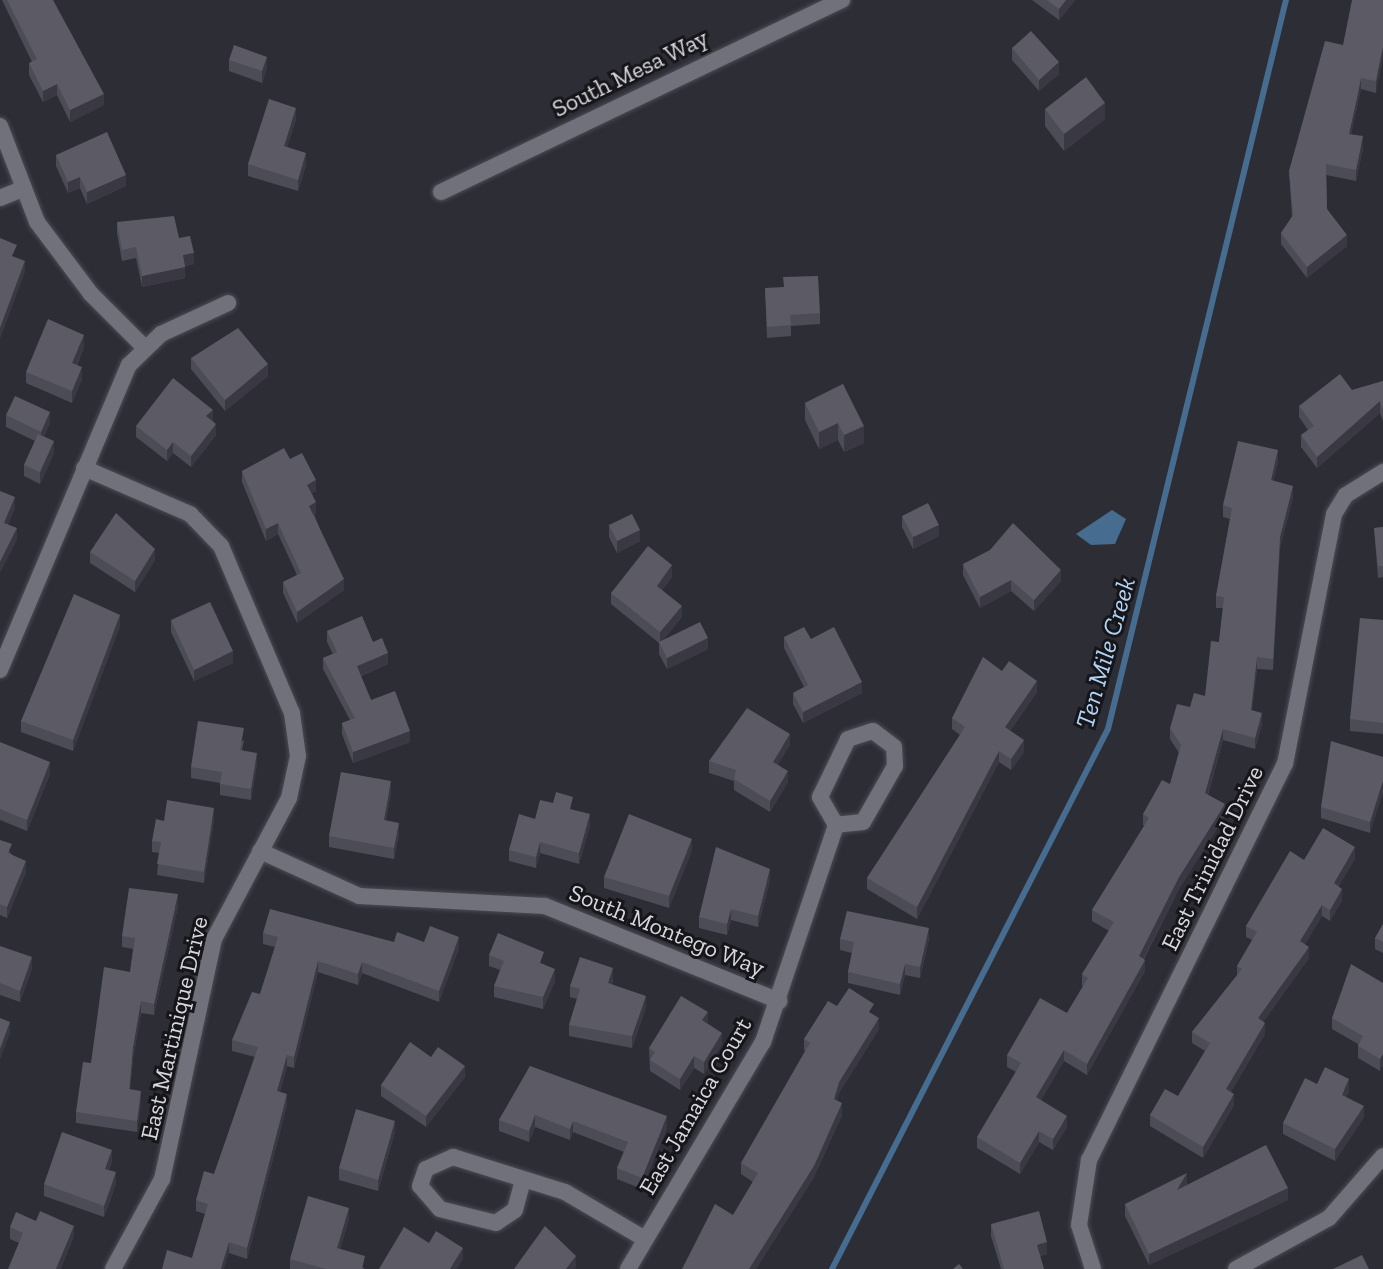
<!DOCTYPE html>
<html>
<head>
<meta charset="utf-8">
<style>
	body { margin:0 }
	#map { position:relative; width:1383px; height:1269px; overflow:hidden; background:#2d2d36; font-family:"Zilla Slab",serif }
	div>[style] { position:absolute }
	.water>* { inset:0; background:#466c8f }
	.stream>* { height:6px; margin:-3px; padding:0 3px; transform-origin:3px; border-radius:3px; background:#466c8f }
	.roads { filter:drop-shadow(0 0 2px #4c4b54) drop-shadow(0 0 2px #4c4b54) }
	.street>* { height:16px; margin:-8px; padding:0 8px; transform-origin:8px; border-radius:8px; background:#71717c }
	.wall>* { inset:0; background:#4c4c56 }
	.shaded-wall>* { inset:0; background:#3a3943 }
	.building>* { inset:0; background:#5b5a65 }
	span { translate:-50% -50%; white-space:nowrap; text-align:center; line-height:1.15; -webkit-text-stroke:6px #16161a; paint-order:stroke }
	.street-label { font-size:24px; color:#d7d7de }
	.water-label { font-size:26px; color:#b1d4f6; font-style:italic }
</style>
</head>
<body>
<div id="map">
	<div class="water">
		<div style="clip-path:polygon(1112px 510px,1126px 519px,1115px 544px,1091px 545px,1076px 534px)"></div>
	</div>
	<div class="stream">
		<div style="left:832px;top:1269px;width:606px;rotate:-62.93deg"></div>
		<div style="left:1108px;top:729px;width:750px;rotate:-76.28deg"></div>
	</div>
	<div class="roads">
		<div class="street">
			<div style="left:0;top:126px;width:103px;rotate:68.9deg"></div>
			<div style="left:37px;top:222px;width:90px;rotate:53.1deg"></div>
			<div style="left:91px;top:294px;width:75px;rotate:45deg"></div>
			<div style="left:441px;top:192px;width:445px;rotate:-25.6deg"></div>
			<div style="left:0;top:198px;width:22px;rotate:-22deg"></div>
			<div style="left:84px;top:468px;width:116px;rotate:23.5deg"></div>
			<div style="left:190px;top:514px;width:45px;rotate:45.9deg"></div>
			<div style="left:221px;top:546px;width:181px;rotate:67deg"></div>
			<div style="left:292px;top:713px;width:43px;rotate:82.1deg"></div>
			<div style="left:298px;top:756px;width:43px;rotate:102.1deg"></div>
			<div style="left:289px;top:798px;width:160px;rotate:118deg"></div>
			<div style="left:214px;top:939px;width:246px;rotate:102.2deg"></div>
			<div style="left:162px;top:1179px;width:102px;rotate:118.6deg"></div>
			<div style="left:0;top:670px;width:331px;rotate:-67.1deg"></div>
			<div style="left:129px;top:365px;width:45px;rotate:-44.1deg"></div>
			<div style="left:161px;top:334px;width:74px;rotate:-24.8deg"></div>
			<div style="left:873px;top:731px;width:26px;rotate:37deg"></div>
			<div style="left:894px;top:747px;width:19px;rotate:87deg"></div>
			<div style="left:895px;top:766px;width:64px;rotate:119.7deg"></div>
			<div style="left:863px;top:822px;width:27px;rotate:174deg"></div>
			<div style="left:836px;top:825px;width:32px;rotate:-120deg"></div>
			<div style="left:820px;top:797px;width:64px;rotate:-64.2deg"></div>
			<div style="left:848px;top:739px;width:26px;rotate:-18deg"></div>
			<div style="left:260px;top:851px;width:109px;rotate:24.4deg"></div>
			<div style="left:359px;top:896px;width:186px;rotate:3.1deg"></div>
			<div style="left:545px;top:906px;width:253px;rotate:22.1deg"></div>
			<div style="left:523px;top:1180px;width:31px;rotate:105deg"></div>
			<div style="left:515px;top:1210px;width:23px;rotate:146deg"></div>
			<div style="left:496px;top:1223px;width:58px;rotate:-166deg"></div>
			<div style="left:440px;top:1209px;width:30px;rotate:-131deg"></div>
			<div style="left:420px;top:1186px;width:18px;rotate:-71deg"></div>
			<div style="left:426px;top:1169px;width:30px;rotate:-24deg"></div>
			<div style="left:453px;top:1157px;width:117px;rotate:17.4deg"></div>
			<div style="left:565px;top:1192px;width:93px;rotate:30.4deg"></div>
			<div style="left:628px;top:1269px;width:264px;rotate:-59.3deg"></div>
			<div style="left:763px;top:1042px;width:229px;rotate:-71.4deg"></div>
			<div style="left:1093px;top:1269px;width:46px;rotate:-107.7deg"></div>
			<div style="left:1079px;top:1225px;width:66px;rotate:-81.3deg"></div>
			<div style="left:1089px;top:1160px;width:442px;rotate:-63.7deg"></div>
			<div style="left:1285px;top:764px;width:255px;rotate:-78.9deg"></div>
			<div style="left:1334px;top:514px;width:22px;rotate:-58deg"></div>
			<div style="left:1346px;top:495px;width:44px;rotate:-31.9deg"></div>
			<div style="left:1236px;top:1269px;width:106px;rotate:-28.7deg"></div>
			<div style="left:1329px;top:1218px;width:82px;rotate:-48.9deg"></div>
		</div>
	</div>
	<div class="wall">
		<div style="clip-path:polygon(2px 0,53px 0,104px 105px,70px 122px,57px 95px,43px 102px,29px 75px,29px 63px,32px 62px)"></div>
		<div style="clip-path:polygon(1032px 0,1075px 0,1059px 20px)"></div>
		<div style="clip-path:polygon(1383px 0,1376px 93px,1361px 89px,1351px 134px,1363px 148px,1356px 181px,1326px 175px,1327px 209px,1347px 246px,1307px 278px,1281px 244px,1281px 233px,1292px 217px,1289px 171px,1343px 45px)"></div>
		<div style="clip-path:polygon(1012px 48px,1059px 74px,1039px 91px,1012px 60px)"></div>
		<div style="clip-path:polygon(229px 60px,267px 68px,262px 83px,229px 71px)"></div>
		<div style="clip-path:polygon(1045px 109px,1105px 119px,1064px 151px,1045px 126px)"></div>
		<div style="clip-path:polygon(296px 119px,287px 147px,306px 165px,298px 191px,248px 176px,248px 164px)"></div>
		<div style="clip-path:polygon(56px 155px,126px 186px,87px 204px,80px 188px,68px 193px,56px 166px)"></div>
		<div style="clip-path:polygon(117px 222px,179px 238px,194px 264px,185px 266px,185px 278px,142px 287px,136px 258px,122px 261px,117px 233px)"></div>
		<div style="clip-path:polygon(765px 288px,820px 313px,820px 324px,791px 326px,791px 336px,767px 338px)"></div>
		<div style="clip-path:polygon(84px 347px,77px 365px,82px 379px,72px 403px,26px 383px,26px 372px)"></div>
		<div style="clip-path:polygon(191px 358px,268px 376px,225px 411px,191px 369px)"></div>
		<div style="clip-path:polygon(1383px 381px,1383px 421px,1380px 413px,1317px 468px,1301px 447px,1301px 435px,1308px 430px,1299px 417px,1299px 406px)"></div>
		<div style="clip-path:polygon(843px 384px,864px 443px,844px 452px,838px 440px,819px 449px,805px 420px,805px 403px)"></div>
		<div style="clip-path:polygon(6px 415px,50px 423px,44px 436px,54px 453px,40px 484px,24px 476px,24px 465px,35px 441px,6px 427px)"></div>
		<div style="clip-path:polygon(213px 421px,216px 435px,191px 467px,173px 453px,167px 461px,136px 437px,136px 426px)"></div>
		<div style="clip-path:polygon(290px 459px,316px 491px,312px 493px,316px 513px,314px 514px,344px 590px,297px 623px,283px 593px,283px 582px,297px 575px,278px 534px,266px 541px,242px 482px,242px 471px)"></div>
		<div style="clip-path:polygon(1278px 462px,1273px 481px,1293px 497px,1280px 548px,1273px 670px,1257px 669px,1252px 710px,1262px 724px,1255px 749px,1223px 740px,1208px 795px,1225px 816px,1179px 889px,1144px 959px,1145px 971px,1087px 1075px,1064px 1061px,1041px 1100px,1067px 1127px,1053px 1150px,1039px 1142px,1020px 1174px,977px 1148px,977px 1137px,1016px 1072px,1007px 1067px,1007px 1055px,1067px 1013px,1083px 986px,1082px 986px,1082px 974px,1109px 931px,1092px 921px,1092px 910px,1144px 826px,1143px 825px,1143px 814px,1170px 784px,1179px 753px,1170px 739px,1170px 728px,1190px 707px,1205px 696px,1219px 642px,1223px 608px,1216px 608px,1216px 596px,1230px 519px,1223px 517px,1223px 505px)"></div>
		<div style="clip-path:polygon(902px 516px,939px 536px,913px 549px,902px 527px)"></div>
		<div style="clip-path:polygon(609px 525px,640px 541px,617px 553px,609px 537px)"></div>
		<div style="clip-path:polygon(1383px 527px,1383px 577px,1378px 578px,1374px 528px)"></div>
		<div style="clip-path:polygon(90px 552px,155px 560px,135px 592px,90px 563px)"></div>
		<div style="clip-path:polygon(963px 564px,1061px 581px,1034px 611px,1011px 591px,980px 608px,963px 575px)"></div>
		<div style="clip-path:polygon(672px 577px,662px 590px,682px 617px,663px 640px,708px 649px,667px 669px,659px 654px,659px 643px,611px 604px,611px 593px)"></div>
		<div style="clip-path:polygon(171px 620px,233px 663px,194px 681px,171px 632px)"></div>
		<div style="clip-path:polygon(1383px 620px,1383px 734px,1350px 731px,1350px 719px)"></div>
		<div style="clip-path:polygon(120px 626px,73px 751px,21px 732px,21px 721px)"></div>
		<div style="clip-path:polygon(327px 631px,373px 642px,388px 664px,361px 676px,371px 700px,410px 742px,353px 763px,342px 734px,342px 723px,350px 720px,323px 669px,323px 658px,333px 654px,327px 642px)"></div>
		<div style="clip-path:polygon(784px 637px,811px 639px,862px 693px,803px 723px,793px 704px,793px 693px,804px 687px,784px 648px)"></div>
		<div style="clip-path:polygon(1002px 671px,1037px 692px,1010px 731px,1024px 752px,1011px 770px,999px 762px,917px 919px,867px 889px,867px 878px,960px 735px,952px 729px,952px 718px)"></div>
		<div style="clip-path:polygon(244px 740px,242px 750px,257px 764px,251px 800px,220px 795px,220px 783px,191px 778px,191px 767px)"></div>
		<div style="clip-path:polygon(0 742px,50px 774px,27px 831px,0 820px)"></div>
		<div style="clip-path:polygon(790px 745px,778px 764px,788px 782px,770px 812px,734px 790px,734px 781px,709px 773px,709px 761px)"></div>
		<div style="clip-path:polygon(1383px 757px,1370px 833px,1321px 818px,1321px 807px)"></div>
		<div style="clip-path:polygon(391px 792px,386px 821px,399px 835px,394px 859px,329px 847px,329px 836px)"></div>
		<div style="clip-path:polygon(573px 810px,590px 826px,579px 864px,540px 853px,536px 868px,509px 861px,509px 850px,535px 819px)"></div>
		<div style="clip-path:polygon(214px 820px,204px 883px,157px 875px,159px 853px,152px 852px,152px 841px,164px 821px)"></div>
		<div style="clip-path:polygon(0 840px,26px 872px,7px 918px,0 915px)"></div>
		<div style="clip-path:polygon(692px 850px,669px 908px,604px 888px,604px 877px)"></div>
		<div style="clip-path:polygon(1355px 859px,1338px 886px,1342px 900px,1330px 921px,1322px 916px,1305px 944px,1309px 958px,1263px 1022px,1265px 1034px,1231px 1092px,1234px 1105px,1203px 1158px,1150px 1126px,1150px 1115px,1178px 1096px,1205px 1051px,1192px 1043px,1192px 1032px,1237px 975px,1237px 966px,1252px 940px,1246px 937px,1246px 926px,1304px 860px)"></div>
		<div style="clip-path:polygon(770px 880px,758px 927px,731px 920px,727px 935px,699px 928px,699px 917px)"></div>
		<div style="clip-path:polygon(178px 906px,154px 1015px,141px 1013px,133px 1059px,130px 1089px,141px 1102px,137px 1132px,76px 1123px,76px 1112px,91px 1063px,130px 972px,133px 949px,122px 947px,122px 936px)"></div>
		<div style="clip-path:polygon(1383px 924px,1383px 953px,1375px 949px,1375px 938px)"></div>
		<div style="clip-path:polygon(263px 933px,394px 942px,424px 942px,459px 948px,439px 1002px,362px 973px,358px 985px,318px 972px,294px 1068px,287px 1066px,280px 1092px,287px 1105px,247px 1259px,229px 1253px,192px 1258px,205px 1214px,196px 1211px,196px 1200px,214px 1174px,255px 1057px,232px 1051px,232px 1040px,260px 994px,275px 947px,263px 944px)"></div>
		<div style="clip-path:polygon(840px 939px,929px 939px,920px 978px,905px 975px,900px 995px,848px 983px,848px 972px,852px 953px,840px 950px)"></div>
		<div style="clip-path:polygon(0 946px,32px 968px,20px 1002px,0 995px)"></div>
		<div style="clip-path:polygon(489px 955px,544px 964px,555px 981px,543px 1009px,494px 997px,494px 986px,500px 970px,489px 966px)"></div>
		<div style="clip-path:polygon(613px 979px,612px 984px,646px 1007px,632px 1048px,569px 1036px,569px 1025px,577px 999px,570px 997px,570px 986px)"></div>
		<div style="clip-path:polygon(1383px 983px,1380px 1071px,1358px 1058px,1358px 1044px,1332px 1029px,1332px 1018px)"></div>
		<div style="clip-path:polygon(837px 1006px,874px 1015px,879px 1029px,839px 1093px,836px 1100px,842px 1115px,814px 1177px,756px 1269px,682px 1269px,733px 1215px,753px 1182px,741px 1174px,741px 1163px,805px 1051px,804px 1050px,804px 1039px)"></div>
		<div style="clip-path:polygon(708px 1024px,722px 1044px,704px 1074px,694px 1068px,680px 1090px,650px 1071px,649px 1048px)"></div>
		<div style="clip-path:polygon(431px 1057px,465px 1077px,426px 1127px,381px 1096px,381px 1085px)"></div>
		<div style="clip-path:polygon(530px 1066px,667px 1128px,642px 1189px,617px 1179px,617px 1168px,624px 1152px,573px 1132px,570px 1140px,535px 1127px,529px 1142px,499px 1131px,499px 1120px)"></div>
		<div style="clip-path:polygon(1317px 1084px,1349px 1091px,1346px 1097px,1364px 1117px,1335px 1161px,1283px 1134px,1283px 1123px)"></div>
		<div style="clip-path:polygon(395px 1132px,378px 1191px,339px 1180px,339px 1168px)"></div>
		<div style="clip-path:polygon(112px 1161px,109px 1170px,116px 1184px,104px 1217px,44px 1196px,44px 1184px)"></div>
		<div style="clip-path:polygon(1187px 1184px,1187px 1186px,1288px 1200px,1149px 1265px,1125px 1216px,1125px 1204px)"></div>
		<div style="clip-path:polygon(349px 1219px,340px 1249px,365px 1269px,290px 1269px,290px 1259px)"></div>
		<div style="clip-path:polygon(991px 1224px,1047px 1254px,1040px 1256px,1044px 1269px,1001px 1269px,991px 1236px)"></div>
		<div style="clip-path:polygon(10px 1227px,74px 1237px,19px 1243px,10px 1239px)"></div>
	</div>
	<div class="shaded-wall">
		<div style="clip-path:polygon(1066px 0,1075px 0,1059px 20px,1059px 9px)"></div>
		<div style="clip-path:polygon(1383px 47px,1383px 58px,1376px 93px,1376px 81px)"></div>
		<div style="clip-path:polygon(267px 57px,267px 68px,262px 83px,262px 71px)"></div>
		<div style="clip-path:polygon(1059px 62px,1059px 74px,1039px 91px,1039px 80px)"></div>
		<div style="clip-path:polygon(1361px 78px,1361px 89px,1349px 145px,1349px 134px)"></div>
		<div style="clip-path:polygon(57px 84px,57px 95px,43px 102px,43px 91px)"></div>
		<div style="clip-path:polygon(104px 94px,104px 105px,70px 122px,70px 110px)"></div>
		<div style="clip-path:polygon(1105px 103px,1105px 119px,1064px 151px,1064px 134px)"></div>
		<div style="clip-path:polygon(296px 108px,296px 119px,284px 158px,284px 146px)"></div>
		<div style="clip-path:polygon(1363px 136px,1363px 148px,1356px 181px,1356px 170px)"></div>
		<div style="clip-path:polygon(306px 153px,306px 165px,298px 191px,298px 180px)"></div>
		<div style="clip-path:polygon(126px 175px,126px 186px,87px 204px,87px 192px)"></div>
		<div style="clip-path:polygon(80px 177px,80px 188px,68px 193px,68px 182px)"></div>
		<div style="clip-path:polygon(1347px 235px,1347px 246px,1307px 278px,1307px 267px)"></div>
		<div style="clip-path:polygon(194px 253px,194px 264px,183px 266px,183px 255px)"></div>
		<div style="clip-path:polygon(25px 261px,25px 272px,0 339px,0 328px)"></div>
		<div style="clip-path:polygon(185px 267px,185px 278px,142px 287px,142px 276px)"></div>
		<div style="clip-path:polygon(84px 335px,84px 347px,72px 374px,72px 363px)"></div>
		<div style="clip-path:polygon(268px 364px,268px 376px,225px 411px,225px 400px)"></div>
		<div style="clip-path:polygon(82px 367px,82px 379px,72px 403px,72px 391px)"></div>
		<div style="clip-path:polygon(1380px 401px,1380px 413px,1317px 468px,1317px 457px)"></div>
		<div style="clip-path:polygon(213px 410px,213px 421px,206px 427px,206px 416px)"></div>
		<div style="clip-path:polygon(50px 412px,50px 423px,41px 443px,41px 432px)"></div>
		<div style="clip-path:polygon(838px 423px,838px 440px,819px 449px,819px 432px)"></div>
		<div style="clip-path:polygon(216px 424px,216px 435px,191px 467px,191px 456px)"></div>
		<div style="clip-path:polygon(864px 426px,864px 443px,844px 452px,844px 435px)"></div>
		<div style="clip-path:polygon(54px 441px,54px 453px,40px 484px,40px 472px)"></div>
		<div style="clip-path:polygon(173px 442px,173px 453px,167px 461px,167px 450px)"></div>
		<div style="clip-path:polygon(1278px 450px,1278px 462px,1271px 491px,1271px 480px)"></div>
		<div style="clip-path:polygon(316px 480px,316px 491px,307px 496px,307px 485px)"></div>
		<div style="clip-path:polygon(1293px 486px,1293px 497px,1280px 548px,1273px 670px,1280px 537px)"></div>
		<div style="clip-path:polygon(15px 497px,15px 509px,4px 534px,4px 523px)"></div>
		<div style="clip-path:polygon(316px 502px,316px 513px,309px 517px,309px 506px)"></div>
		<div style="clip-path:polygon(278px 523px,278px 534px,266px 541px,266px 529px)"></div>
		<div style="clip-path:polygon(939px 525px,939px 536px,913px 549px,913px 537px)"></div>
		<div style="clip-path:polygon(17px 528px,17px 540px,0 573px,0 562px)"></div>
		<div style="clip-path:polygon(640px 530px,640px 541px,617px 553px,617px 541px)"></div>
		<div style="clip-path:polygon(155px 549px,155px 560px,135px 592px,135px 581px)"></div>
		<div style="clip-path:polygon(672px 565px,672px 577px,657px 597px,657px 586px)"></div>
		<div style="clip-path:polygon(1061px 570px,1061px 581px,1034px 611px,1034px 600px)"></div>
		<div style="clip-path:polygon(344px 579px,344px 590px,297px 623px,297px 612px)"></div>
		<div style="clip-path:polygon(1011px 580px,1011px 591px,980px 608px,980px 597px)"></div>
		<div style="clip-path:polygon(682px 606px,682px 617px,660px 644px,660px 632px)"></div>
		<div style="clip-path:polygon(120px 615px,120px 626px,73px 751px,73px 740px)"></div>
		<div style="clip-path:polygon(708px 638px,708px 649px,667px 669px,667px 658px)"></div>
		<div style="clip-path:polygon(233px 651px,233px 663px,194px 681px,194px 670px)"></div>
		<div style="clip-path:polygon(388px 653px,388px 664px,357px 677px,357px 666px)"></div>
		<div style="clip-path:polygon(1257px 657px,1257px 669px,1251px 721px,1251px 710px)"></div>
		<div style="clip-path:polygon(1037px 681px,1037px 692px,1005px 738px,1005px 727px)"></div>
		<div style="clip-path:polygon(862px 682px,862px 693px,803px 723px,803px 712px)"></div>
		<div style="clip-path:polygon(1262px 713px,1262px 724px,1255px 749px,1255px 738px)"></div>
		<div style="clip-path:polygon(1223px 729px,1223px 740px,1205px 804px,1205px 793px)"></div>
		<div style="clip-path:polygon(410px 731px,410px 742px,353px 763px,353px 752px)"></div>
		<div style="clip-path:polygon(790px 734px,790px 745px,773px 773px,773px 762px)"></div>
		<div style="clip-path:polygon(1024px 740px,1024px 752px,1011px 770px,1011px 759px)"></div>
		<div style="clip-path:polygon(999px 751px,999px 762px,917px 919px,917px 907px)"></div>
		<div style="clip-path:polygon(257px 753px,257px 764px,251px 800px,251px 789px)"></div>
		<div style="clip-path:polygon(50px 762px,50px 774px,27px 831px,27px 820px)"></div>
		<div style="clip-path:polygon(788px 771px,788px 782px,770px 812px,770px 801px)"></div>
		<div style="clip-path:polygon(391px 781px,391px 792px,384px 832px,384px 820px)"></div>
		<div style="clip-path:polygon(1383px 781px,1383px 793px,1370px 833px,1370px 822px)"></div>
		<div style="clip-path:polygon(1225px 804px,1225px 816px,1179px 889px,1139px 967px,1139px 956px,1179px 877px)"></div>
		<div style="clip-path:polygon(214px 808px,214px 820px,204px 883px,204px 872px)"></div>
		<div style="clip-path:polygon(590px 814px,590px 826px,579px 864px,579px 853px)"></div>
		<div style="clip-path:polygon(399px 823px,399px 835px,394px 859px,394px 848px)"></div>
		<div style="clip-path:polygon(692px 839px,692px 850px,669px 908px,669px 896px)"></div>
		<div style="clip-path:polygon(540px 842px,540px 853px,536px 868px,536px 857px)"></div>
		<div style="clip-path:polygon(1355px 847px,1355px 859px,1334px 895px,1334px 883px)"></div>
		<div style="clip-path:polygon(26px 861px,26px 872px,7px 918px,7px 907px)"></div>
		<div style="clip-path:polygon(770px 869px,770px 880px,758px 927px,758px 916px)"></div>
		<div style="clip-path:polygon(1342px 889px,1342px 900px,1330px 921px,1330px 910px)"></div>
		<div style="clip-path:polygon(178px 894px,178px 906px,154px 1015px,154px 1004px)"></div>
		<div style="clip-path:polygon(1322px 905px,1322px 916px,1300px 952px,1300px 941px)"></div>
		<div style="clip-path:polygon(731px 909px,731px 920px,727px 935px,727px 924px)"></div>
		<div style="clip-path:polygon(929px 928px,929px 939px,920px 978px,920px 967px)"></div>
		<div style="clip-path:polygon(459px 937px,459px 948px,439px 1002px,439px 991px)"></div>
		<div style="clip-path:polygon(1309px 947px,1309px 958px,1258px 1029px,1258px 1018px)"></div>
		<div style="clip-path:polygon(32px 957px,32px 968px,20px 1002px,20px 991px)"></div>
		<div style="clip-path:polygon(1145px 960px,1145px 971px,1087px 1075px,1087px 1064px)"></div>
		<div style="clip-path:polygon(318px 961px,318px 972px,294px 1068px,294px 1057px)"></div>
		<div style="clip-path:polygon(362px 962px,362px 973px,358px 985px,358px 974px)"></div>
		<div style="clip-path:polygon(905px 964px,905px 975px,900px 995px,900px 984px)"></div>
		<div style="clip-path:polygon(613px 968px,613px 979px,608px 994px,608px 983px)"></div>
		<div style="clip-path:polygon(555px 969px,555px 981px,543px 1009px,543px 997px)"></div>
		<div style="clip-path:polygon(646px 996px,646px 1007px,632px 1048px,632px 1036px)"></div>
		<div style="clip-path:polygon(141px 1001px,141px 1013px,133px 1059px,129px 1100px,133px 1047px)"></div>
		<div style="clip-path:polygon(708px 1012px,708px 1023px,702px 1020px)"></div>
		<div style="clip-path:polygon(879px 1018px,879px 1029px,839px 1093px,834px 1110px,834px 1099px,839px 1082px)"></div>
		<div style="clip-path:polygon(10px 1022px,10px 1033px,0 1060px,0 1049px)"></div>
		<div style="clip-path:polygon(1265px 1023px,1265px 1034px,1226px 1100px,1226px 1089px)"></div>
		<div style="clip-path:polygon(722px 1033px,722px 1044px,704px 1074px,704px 1062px)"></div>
		<div style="clip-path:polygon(1064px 1050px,1064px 1061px,1036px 1109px,1036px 1097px)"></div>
		<div style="clip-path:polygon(1383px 1054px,1383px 1065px,1380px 1071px,1380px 1059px)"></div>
		<div style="clip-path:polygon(287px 1055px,287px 1066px,277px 1102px,277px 1091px)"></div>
		<div style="clip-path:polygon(694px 1056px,694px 1068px,680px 1090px,680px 1079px)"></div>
		<div style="clip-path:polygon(465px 1066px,465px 1077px,426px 1127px,426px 1116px)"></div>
		<div style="clip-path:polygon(1349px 1079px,1349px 1091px,1342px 1106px,1342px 1095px)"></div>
		<div style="clip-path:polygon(141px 1091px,141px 1102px,137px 1132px,137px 1121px)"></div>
		<div style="clip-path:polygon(287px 1094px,287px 1105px,247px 1259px,247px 1248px)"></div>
		<div style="clip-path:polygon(1234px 1094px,1234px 1105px,1203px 1158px,1203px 1147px)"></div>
		<div style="clip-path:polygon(842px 1103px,842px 1115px,814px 1177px,756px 1269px,749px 1269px)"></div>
		<div style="clip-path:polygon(1364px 1106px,1364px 1117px,1335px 1161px,1335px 1149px)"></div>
		<div style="clip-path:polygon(535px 1115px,535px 1127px,529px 1142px,529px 1131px)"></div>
		<div style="clip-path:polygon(667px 1116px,667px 1128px,642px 1189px,642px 1178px)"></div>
		<div style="clip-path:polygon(1067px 1116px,1067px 1127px,1053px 1150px,1053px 1139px)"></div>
		<div style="clip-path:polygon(395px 1121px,395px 1132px,378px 1191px,378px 1180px)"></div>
		<div style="clip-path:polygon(573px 1121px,573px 1132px,570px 1140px,570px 1129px)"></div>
		<div style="clip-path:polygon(1039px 1131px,1039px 1142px,1020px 1174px,1020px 1163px)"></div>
		<div style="clip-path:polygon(112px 1150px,112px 1161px,105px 1180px,105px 1169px)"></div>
		<div style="clip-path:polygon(116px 1172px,116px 1184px,104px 1217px,104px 1206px)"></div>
		<div style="clip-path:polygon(1187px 1173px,1187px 1184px,1177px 1202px,1177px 1190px)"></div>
		<div style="clip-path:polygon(1288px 1188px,1288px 1200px,1149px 1265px,1149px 1254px)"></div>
		<div style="clip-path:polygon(349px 1208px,349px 1219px,337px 1259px,337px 1248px)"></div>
		<div style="clip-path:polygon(74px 1226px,74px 1237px,61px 1269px,56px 1269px)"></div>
		<div style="clip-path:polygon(229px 1242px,229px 1253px,224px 1269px,221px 1269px)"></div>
		<div style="clip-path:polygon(1047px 1242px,1047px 1254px,1037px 1256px,1037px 1245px)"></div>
		<div style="clip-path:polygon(463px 1248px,463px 1259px,457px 1269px,450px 1269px)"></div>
		<div style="clip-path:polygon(576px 1256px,576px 1267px,575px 1269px,566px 1269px)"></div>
	</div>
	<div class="building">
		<div style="clip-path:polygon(7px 0,53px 0,104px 94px,70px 110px,57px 84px,43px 91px,29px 63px,37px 59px)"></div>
		<div style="clip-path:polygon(1047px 0,1066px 0,1059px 9px)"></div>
		<div style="clip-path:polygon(1352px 0,1383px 0,1383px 47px,1376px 81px,1361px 78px,1357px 98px,1349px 134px,1363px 136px,1356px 170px,1326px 164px,1327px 209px,1347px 235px,1307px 267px,1281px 233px,1293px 215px,1289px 171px,1325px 41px,1343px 45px)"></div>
		<div style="clip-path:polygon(1031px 31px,1059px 62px,1039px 80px,1012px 48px)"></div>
		<div style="clip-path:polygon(234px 45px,267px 57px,262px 71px,229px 60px)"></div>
		<div style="clip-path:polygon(1086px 77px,1105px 103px,1064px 134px,1045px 109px)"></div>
		<div style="clip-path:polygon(269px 99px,296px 108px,284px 146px,306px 153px,298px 180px,248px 164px)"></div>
		<div style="clip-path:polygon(107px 132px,126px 175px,87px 192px,80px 177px,68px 182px,56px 155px)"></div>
		<div style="clip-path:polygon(174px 216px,179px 238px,190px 236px,194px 253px,183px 255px,185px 267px,142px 276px,136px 247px,122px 250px,117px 222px)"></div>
		<div style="clip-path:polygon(0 238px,17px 245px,12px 256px,25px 261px,0 328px)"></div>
		<div style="clip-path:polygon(818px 276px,820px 313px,790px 315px,791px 325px,767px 327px,765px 288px,784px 287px,783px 277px)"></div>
		<div style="clip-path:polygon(48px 319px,84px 335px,72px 363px,82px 367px,72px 391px,26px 372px)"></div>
		<div style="clip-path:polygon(238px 328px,268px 364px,225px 400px,191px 358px)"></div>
		<div style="clip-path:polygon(1340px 374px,1352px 390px,1383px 381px,1383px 410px,1380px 401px,1317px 457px,1301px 435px,1314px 426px,1299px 406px)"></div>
		<div style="clip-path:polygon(173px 378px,213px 410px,206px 416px,216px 424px,191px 456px,173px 442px,167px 450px,136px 426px)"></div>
		<div style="clip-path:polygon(843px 384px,864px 426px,844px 435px,838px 423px,819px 432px,805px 403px)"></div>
		<div style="clip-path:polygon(15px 396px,50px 412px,41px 432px,6px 415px)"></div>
		<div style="clip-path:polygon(38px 434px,54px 441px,40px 472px,24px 465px)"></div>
		<div style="clip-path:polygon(1238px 441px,1278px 450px,1271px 480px,1293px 486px,1280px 537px,1273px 659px,1257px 657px,1251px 710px,1262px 713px,1255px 738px,1223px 729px,1205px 793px,1225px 804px,1179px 877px,1139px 956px,1145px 960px,1087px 1064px,1064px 1050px,1036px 1097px,1067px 1116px,1053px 1139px,1039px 1131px,1020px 1163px,977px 1137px,1021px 1063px,1007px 1055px,1040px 998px,1067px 1013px,1088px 978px,1082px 974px,1114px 922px,1092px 910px,1149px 818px,1143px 814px,1162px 780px,1170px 784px,1181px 745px,1170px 728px,1177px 704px,1190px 707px,1194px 693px,1205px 696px,1211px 641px,1219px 642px,1224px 597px,1216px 596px,1232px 508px,1223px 505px)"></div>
		<div style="clip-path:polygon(284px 448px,290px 459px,302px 453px,316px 480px,307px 485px,316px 502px,309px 506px,344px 579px,297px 612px,283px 582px,301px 573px,278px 523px,266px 529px,242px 471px)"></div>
		<div style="clip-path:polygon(0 491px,15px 497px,4px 523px,17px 528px,0 562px)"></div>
		<div style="clip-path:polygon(928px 503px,939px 525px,913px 537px,902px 516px)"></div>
		<div style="clip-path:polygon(116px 513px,155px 549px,135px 581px,90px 552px)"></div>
		<div style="clip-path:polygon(632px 514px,640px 530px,617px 541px,609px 525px)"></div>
		<div style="clip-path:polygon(1013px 523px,1061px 570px,1034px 600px,1011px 580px,980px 597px,963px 564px,990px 550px)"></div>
		<div style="clip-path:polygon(1383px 527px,1383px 566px,1378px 566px,1374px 528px)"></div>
		<div style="clip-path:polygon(648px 546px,672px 565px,657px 586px,682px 606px,660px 632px,611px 593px)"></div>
		<div style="clip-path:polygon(74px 594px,120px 615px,73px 740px,21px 721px)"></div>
		<div style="clip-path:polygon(210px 602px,233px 651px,194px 670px,171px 620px)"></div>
		<div style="clip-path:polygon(362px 616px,373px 642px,382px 638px,388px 653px,357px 666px,371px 700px,395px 691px,410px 731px,353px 752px,342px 723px,355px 718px,323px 658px,337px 652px,327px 631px)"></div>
		<div style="clip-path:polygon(1360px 618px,1383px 620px,1383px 723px,1350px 719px)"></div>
		<div style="clip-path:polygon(700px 622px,708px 638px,667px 658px,659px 642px)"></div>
		<div style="clip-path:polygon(804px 627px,811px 639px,834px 627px,862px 682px,803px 712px,793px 693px,808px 685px,784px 637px)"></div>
		<div style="clip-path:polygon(983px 657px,1002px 671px,1009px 661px,1037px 681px,1005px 727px,1024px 740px,1011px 759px,999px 751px,917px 907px,867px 878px,965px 727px,952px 718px)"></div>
		<div style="clip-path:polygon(747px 708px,790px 734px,773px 762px,788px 771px,770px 801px,734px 779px,736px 770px,709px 761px)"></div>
		<div style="clip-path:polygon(198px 721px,244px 728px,240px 750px,257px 753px,251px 789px,220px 784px,222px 772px,191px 767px)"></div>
		<div style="clip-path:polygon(1331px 741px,1383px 757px,1383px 781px,1370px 822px,1321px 807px)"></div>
		<div style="clip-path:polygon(0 742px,50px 762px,27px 820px,0 809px)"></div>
		<div style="clip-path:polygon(341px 772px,391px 781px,384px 820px,399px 823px,394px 848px,329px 836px)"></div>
		<div style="clip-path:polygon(556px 792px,573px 797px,570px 809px,590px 814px,579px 853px,540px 842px,536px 857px,509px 850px,519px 814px,535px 819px,540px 800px,553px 803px)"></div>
		<div style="clip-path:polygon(167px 800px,214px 808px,204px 872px,157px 864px,161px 842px,152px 841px,156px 819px,164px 821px)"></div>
		<div style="clip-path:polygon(629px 814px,692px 839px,669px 896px,604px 877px)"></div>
		<div style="clip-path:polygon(1323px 828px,1355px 847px,1334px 883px,1342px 889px,1330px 910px,1322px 905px,1300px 941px,1309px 947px,1258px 1018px,1265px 1023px,1226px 1089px,1234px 1094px,1203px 1147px,1150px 1115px,1165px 1089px,1178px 1096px,1210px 1043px,1192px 1032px,1242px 969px,1237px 966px,1257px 932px,1246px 926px,1290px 851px,1304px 860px)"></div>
		<div style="clip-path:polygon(0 840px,12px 844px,8px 853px,26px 861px,7px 907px,0 904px)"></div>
		<div style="clip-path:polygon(716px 847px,770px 869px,758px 916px,731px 909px,727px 924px,699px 917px)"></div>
		<div style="clip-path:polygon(129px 888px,178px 894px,154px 1004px,141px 1001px,133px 1047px,129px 1089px,141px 1091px,137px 1121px,76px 1112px,83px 1062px,91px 1063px,104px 967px,130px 972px,135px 938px,122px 936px)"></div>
		<div style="clip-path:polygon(270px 909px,394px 942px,397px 932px,424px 942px,430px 926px,459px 937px,439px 991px,362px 962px,358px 974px,318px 961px,294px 1057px,287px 1055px,277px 1091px,287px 1094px,247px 1248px,229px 1242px,221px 1269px,162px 1269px,167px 1250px,192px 1258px,208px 1204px,196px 1200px,204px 1171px,214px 1174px,258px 1047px,232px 1040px,252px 992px,260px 994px,278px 937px,263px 933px)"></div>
		<div style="clip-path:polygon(847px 911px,929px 928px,920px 967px,905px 964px,900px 984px,848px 972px,854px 942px,840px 939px)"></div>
		<div style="clip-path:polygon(1383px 924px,1383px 942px,1375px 938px)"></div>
		<div style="clip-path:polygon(498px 933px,544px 952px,540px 963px,555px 969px,543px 997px,494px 986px,504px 961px,489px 955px)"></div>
		<div style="clip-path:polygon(0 946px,32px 957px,20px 991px,0 983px)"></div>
		<div style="clip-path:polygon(580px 957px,613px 968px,608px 983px,646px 996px,632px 1036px,569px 1025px,580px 989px,570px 986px)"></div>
		<div style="clip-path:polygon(1351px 964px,1383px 983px,1383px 1054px,1380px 1059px,1358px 1046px,1363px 1036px,1332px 1018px)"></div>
		<div style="clip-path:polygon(849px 988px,874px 1004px,869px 1012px,879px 1018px,839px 1082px,834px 1099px,842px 1103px,814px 1166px,749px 1269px,682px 1269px,715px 1204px,733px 1215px,758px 1173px,741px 1163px,810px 1043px,804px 1039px,828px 1001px,837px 1006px)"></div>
		<div style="clip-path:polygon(681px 996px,708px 1012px,702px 1020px,722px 1033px,704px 1062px,694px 1056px,680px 1079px,650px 1060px,655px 1052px,649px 1048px)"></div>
		<div style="clip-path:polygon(0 1018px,10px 1022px,0 1049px)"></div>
		<div style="clip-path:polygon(410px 1042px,431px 1057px,438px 1047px,465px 1066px,426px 1116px,381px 1085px)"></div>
		<div style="clip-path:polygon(530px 1066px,667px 1116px,642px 1178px,617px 1168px,628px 1142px,573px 1121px,570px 1129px,535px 1115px,529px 1131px,499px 1120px)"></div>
		<div style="clip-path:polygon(1325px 1067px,1349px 1079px,1342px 1095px,1364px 1106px,1335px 1149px,1283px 1123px,1305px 1078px,1317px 1084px)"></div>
		<div style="clip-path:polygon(356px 1109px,395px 1121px,378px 1180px,339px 1168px)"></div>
		<div style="clip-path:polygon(62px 1132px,112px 1150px,105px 1169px,116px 1172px,104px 1206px,44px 1184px)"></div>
		<div style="clip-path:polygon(1266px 1145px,1288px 1188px,1149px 1254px,1125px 1204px,1187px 1173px,1177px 1190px)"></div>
		<div style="clip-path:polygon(308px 1196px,349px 1208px,337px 1248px,365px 1256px,362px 1269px,326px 1269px,290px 1259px)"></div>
		<div style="clip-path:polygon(40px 1211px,74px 1226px,56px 1269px,8px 1269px,23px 1233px,10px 1227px,16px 1212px,36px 1221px)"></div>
		<div style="clip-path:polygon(1039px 1211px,1047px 1242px,1037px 1245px,1044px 1269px,1004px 1269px,991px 1224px)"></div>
		<div style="clip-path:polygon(545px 1226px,576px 1256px,566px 1269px,514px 1269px)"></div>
		<div style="clip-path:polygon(404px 1227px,429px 1243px,436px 1231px,463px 1248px,450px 1269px,379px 1269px)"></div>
		<div style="clip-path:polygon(1362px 1255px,1369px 1269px,1333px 1269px)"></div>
		<div style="clip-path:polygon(959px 1264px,963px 1269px,953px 1269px)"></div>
	</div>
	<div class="street-label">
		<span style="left:630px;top:73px;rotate:-26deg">South Mesa Way</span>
		<span style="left:1212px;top:858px;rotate:-64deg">East Trinidad Drive</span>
		<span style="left:667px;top:930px;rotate:22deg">South Montego Way</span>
		<span style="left:174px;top:1028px;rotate:-77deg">East Martinique Drive</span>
		<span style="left:695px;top:1106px;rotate:-60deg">East Jamaica Court</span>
	</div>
	<div class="water-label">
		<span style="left:1106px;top:653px;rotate:-74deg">Ten Mile Creek</span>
	</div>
</div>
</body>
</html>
